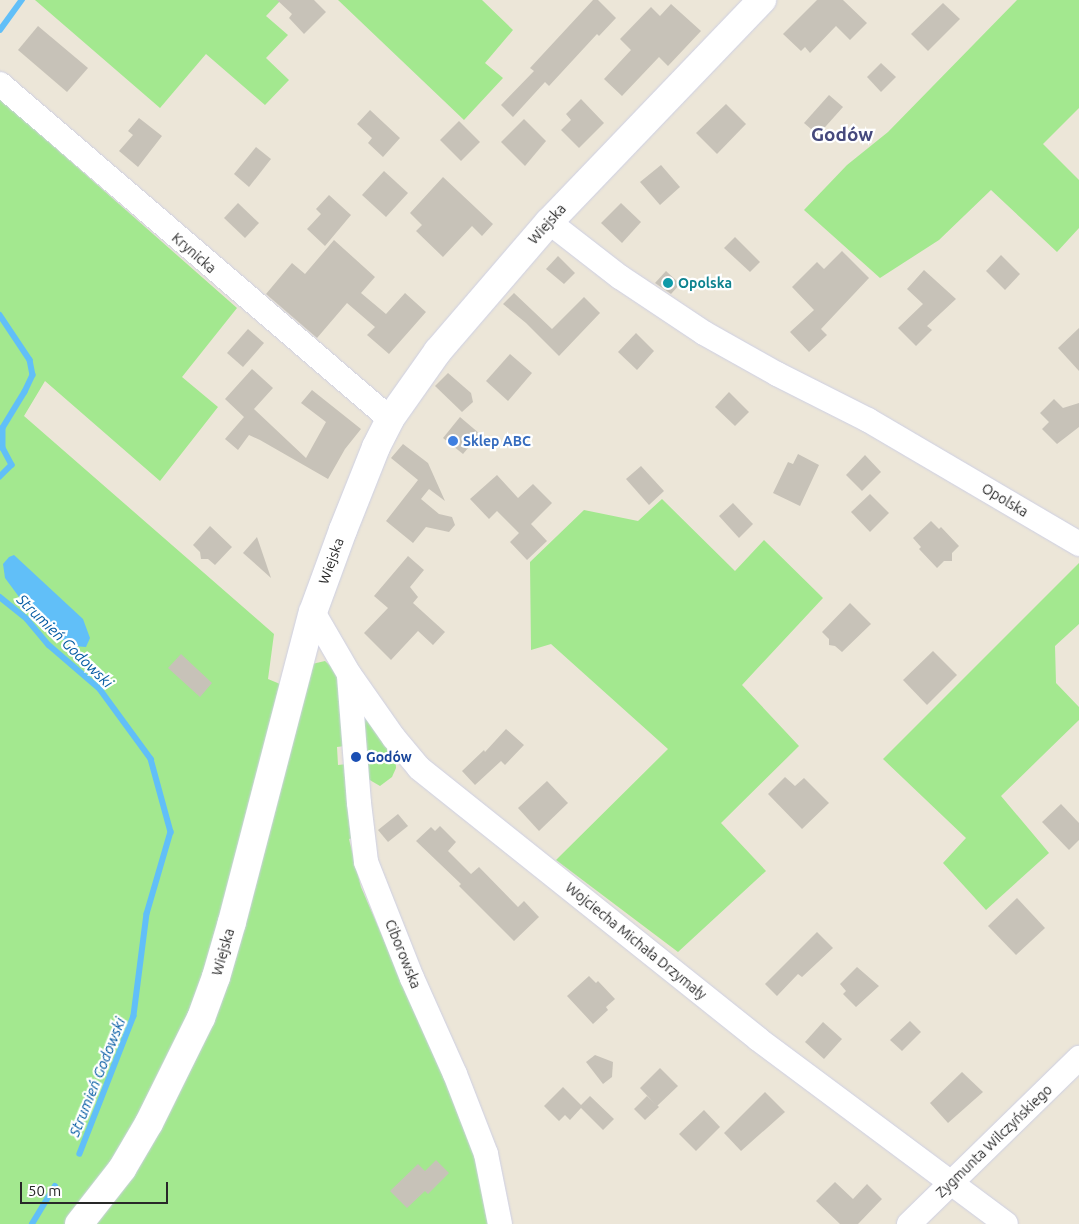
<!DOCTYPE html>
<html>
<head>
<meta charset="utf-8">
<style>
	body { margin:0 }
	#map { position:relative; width:1079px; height:1224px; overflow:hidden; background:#ece6d8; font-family:Ubuntu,sans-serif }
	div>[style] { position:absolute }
	.green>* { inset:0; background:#a3e88f }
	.water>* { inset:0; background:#61bff8 }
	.stream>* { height:5.5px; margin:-2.75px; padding:0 2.75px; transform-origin:2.75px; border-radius:2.75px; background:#61bff8 }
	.building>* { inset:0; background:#c7c2b8 }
	.roads { filter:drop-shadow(0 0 1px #cdcfe3) drop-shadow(0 0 1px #cdcfe3) }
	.minor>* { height:24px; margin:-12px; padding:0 12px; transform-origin:12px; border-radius:12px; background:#fff }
	.tertiary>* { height:28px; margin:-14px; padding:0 14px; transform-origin:14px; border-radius:14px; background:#fff }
	.dots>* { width:14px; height:14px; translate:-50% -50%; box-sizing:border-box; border:2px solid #fff; border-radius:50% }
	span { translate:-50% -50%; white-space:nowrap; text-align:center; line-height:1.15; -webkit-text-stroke:4.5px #fff; paint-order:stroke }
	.street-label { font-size:14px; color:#282828 }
	.culture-label { font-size:14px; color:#0d838f; font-weight:700 }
	.left { translate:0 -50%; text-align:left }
	.shop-label { font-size:14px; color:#366cbe; font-weight:700 }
	.transit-label { font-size:14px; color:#164399; font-weight:700 }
	.water-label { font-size:15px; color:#0259a2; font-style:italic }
	.district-label { font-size:19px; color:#45497c; font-weight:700 }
	.scale { position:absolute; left:20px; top:1182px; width:148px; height:22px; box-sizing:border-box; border:2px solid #282828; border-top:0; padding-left:6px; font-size:15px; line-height:18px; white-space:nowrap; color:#282828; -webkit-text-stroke:4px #fff; paint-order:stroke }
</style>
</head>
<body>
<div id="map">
	<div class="green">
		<div style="clip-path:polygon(35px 0,281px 0,266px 16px,288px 35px,266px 58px,289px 80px,265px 105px,206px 54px,160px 108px)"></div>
		<div style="clip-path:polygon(338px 0,482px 0,513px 30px,485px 63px,503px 78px,464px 120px)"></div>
		<div style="clip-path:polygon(1017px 0,1079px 0,1079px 108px,1043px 144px,1079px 180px,1079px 228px,1057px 252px,991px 190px,939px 240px,880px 278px,804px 210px,847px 165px,888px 132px)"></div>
		<div style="clip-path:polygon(0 99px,237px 308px,182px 377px,218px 407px,160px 481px,45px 381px,24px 416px,274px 634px,268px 679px,299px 692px,312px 664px,325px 661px,337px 672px,345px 746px,337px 747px,338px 765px,347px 764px,353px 838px,349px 839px,361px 887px,475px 1150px,491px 1224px,0 1224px)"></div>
		<div style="clip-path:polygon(662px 499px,735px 571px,764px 540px,823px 598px,742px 685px,799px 746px,721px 823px,766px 871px,678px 952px,556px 860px,668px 749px,551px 644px,531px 650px,530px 562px,584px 510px,638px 521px)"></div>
		<div style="clip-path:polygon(1079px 563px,1079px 624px,1055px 646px,1056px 683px,1079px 707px,1079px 720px,1001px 796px,1049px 853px,986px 910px,943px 863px,966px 838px,883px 759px)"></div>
		<div style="clip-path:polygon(360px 708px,395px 752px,396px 768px,392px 777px,380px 786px,368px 779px)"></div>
	</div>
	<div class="water">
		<div style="clip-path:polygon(14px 555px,83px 619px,90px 638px,86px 647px,73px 646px,55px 635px,25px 605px,5px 578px,3px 564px,9px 557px)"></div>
	</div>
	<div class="stream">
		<div style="left:0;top:30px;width:37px;rotate:-54deg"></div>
		<div style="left:0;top:315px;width:54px;rotate:56.3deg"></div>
		<div style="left:30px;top:360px;width:15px;rotate:79deg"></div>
		<div style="left:33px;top:375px;width:19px;rotate:115deg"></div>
		<div style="left:25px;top:392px;width:42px;rotate:121.4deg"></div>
		<div style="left:3px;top:428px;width:20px;rotate:90deg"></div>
		<div style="left:3px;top:448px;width:19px;rotate:62deg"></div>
		<div style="left:12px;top:465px;width:17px;rotate:135deg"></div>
		<div style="left:0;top:597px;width:35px;rotate:39deg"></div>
		<div style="left:27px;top:619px;width:34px;rotate:50deg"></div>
		<div style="left:49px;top:645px;width:67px;rotate:40.8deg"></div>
		<div style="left:100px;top:689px;width:87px;rotate:53.9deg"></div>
		<div style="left:151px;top:759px;width:76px;rotate:74.7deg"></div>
		<div style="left:171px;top:832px;width:85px;rotate:106.3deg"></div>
		<div style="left:147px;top:914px;width:103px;rotate:97.3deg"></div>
		<div style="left:134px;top:1016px;width:148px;rotate:111.4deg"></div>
		<div style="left:32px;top:1224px;width:44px;rotate:-58.8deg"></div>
	</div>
	<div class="building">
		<div style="clip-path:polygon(277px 0,314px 0,326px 12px,304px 34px,289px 18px,292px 14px)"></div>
		<div style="clip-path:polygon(593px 0,598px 0,616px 18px,599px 36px,597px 34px,549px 86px,545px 82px,513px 117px,501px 105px,534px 71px,530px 68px)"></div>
		<div style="clip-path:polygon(817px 0,843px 0,867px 23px,850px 40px,836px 26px,810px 53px,805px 47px,801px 51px,783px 34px)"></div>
		<div style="clip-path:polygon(943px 3px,960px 19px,928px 51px,911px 34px)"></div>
		<div style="clip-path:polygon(671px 4px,701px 31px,668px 66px,659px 57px,622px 96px,604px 79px,631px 50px,620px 39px,651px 7px,660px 16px)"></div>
		<div style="clip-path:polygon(38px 26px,88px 68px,67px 92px,18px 50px)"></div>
		<div style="clip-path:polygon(881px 63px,896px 77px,881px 92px,867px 77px)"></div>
		<div style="clip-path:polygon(829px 95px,843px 107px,818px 135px,804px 123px)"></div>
		<div style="clip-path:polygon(581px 99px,604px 123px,579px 148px,561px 130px,571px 120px,566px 114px)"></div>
		<div style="clip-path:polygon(726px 104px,746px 124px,717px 154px,696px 133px)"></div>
		<div style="clip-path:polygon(370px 110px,400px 138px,383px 157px,368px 143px,372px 138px,357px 124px)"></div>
		<div style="clip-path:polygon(139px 118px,162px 136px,138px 167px,119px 151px,133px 135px,128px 131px)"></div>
		<div style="clip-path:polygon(524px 119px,546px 141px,525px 166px,501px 142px)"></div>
		<div style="clip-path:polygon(459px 121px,480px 142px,461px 161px,440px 140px)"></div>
		<div style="clip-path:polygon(256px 147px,271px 159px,249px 187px,234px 174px)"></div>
		<div style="clip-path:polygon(661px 165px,680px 187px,660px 205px,640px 182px)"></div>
		<div style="clip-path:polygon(384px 171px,408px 193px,386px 217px,362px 195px)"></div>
		<div style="clip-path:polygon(443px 177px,493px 224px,482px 236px,472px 226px,443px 257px,416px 231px,422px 225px,410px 213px)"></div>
		<div style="clip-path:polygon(329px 195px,351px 215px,325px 246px,307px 229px,321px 214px,316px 209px)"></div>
		<div style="clip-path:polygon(238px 203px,259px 223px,245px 238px,224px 218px)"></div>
		<div style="clip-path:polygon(621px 203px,641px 222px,622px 243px,601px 223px)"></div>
		<div style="clip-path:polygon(735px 237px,760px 262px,750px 272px,724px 248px)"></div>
		<div style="clip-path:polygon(334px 240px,375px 277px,361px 293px,386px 314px,405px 293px,426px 312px,389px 354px,367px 335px,375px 327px,347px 303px,317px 338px,266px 294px,292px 263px,305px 274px)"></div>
		<div style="clip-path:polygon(842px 251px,869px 278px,821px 329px,827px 335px,809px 352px,790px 332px,814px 310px,792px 287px,817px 262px,824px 269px)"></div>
		<div style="clip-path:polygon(1001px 255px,1020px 274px,1005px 290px,986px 271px)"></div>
		<div style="clip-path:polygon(558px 256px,575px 273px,564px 284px,546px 269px)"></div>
		<div style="clip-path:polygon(924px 270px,956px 299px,927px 326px,932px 330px,916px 346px,898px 328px,923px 304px,907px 289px)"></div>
		<div style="clip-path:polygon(666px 271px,680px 284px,671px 294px,655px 283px)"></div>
		<div style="clip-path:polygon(514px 293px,552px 329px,584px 297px,600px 313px,559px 356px,526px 323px,503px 304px)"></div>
		<div style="clip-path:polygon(1079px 328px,1079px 371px,1058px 348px)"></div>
		<div style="clip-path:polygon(248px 329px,264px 343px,243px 367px,227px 353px)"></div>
		<div style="clip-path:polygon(636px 333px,654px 351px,637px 370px,618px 352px)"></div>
		<div style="clip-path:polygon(510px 354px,532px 373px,508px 401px,486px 381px)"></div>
		<div style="clip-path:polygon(252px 369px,273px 388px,254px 409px,306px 458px,326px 422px,301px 403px,312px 390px,361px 429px,345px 449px,328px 479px,260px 440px,249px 435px,238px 450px,225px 439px,244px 417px,225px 399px)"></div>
		<div style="clip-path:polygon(448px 373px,471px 393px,473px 402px,462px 412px,435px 386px)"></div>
		<div style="clip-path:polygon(729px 392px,749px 412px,735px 426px,715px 407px)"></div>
		<div style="clip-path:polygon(1054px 399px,1063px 408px,1079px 403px,1079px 427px,1057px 444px,1042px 429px,1049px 422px,1040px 413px)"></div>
		<div style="clip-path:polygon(460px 417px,480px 434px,463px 454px,443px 438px)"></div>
		<div style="clip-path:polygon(403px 444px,428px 463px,445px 501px,429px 489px,421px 499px,439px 514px,452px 517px,455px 525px,449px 532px,426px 527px,413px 543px,386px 521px,418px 480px,391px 458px)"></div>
		<div style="clip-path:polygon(798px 454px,819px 465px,800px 506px,773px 493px,788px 462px,793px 464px)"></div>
		<div style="clip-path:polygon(865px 455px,881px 472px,862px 491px,846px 475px)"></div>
		<div style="clip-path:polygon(641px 466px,664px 491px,649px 505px,626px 479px)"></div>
		<div style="clip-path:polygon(497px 475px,518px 498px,533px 484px,552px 503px,531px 524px,547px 541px,527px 560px,510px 542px,519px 533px,497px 511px,489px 519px,470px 499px)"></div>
		<div style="clip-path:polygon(870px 494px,889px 513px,870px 532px,851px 512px)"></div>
		<div style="clip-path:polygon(733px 503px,753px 524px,739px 538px,719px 516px)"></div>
		<div style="clip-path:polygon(931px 521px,939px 529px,941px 527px,959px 546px,952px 553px,952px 561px,944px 561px,937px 568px,919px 549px,921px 547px,913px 538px)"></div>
		<div style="clip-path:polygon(210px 526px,232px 547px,215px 565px,208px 559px,201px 559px,200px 552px,193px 545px)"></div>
		<div style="clip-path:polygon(257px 537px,271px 578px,243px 553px)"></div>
		<div style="clip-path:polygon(408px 556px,424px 570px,410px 587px,418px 597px,413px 603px,445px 632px,433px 645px,418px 631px,391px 660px,364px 633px,388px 608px,374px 596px)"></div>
		<div style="clip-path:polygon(850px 603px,871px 624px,842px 652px,835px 646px,829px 645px,829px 639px,822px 632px)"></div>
		<div style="clip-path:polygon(933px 651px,957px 675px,927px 705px,903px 680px)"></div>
		<div style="clip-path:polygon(181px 654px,212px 683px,200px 697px,168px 668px)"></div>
		<div style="clip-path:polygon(506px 729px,524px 745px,505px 765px,501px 761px,475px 785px,462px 771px,484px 750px,485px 752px)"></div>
		<div style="clip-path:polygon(785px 777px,795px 786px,804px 778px,829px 803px,802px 829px,768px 794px)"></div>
		<div style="clip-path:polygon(547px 781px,568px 803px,539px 831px,518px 808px)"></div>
		<div style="clip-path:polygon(1061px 804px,1079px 823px,1079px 840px,1069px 850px,1042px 822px)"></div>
		<div style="clip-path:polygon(398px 814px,408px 826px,388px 842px,378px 830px)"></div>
		<div style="clip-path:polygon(440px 826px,456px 842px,448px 851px,471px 874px,479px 867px,518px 907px,524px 901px,539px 917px,514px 941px,459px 886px,461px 884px,416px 841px,431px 827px,435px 831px)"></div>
		<div style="clip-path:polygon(1017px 898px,1045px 928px,1016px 955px,988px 926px)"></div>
		<div style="clip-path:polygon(817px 932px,833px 948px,802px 977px,798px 974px,777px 996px,765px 984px)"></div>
		<div style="clip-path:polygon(857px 967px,879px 986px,856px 1007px,843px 994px,846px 991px,840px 984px)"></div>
		<div style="clip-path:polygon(589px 976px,596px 983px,598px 981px,615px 999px,606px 1007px,608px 1010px,593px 1024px,567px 996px)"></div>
		<div style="clip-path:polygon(910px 1021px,921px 1032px,902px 1051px,890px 1040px)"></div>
		<div style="clip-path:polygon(823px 1022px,842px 1039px,824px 1059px,805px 1042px)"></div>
		<div style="clip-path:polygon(595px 1055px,613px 1062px,612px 1077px,603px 1084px,586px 1062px)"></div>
		<div style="clip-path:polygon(660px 1068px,678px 1086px,657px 1106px,640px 1088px)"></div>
		<div style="clip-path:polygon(962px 1072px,983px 1092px,948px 1123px,930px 1103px)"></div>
		<div style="clip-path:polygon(563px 1087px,581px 1105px,590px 1096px,614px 1119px,603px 1130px,581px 1108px,570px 1120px,565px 1115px,559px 1121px,544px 1106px)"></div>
		<div style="clip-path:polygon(765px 1092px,785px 1112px,741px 1151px,724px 1133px)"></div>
		<div style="clip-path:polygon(647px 1096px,659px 1107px,645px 1120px,634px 1109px)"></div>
		<div style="clip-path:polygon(704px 1110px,720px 1127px,696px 1151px,679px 1134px)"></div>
		<div style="clip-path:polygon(436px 1160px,449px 1173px,428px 1194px,425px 1191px,407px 1208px,390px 1191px,418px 1164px,425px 1171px)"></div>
		<div style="clip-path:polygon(835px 1182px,853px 1199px,867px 1184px,882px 1199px,858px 1224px,840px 1224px,816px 1201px)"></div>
	</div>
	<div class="roads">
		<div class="minor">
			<div style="left:0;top:84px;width:514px;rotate:40.66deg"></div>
			<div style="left:549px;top:222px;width:90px;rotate:37.8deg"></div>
			<div style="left:620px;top:277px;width:101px;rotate:33.7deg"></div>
			<div style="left:704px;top:333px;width:84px;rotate:29.3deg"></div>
			<div style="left:777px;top:374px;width:102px;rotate:26.8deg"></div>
			<div style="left:868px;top:420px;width:245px;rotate:30.4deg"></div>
			<div style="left:313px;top:612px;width:72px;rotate:59.9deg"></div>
			<div style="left:349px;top:674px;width:78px;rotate:54.9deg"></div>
			<div style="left:394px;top:738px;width:39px;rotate:50deg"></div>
			<div style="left:419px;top:768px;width:434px;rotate:38.6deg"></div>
			<div style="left:758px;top:1039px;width:309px;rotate:36.7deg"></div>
			<div style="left:349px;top:676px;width:127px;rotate:85.5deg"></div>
			<div style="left:359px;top:803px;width:59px;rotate:83.2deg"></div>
			<div style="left:366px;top:862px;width:125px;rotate:68.4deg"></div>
			<div style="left:412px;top:978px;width:105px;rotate:65.9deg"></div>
			<div style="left:455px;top:1074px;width:86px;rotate:68.8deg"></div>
			<div style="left:486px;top:1154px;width:71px;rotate:78.7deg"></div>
			<div style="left:909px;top:1224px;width:238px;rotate:-44.3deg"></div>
		</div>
		<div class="tertiary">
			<div style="left:79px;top:1224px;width:70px;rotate:-52deg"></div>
			<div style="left:122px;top:1169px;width:53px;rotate:-59.6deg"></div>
			<div style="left:149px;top:1123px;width:117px;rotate:-63.7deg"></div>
			<div style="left:201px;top:1018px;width:44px;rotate:-69.9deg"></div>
			<div style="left:216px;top:977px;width:57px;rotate:-73.8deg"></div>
			<div style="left:232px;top:922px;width:320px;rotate:-75.4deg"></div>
			<div style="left:313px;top:612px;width:87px;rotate:-69.9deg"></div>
			<div style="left:343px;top:530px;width:89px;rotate:-68.3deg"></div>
			<div style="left:376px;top:447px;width:31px;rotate:-63deg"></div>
			<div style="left:390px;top:419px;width:83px;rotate:-54.8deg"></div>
			<div style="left:438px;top:351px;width:170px;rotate:-49.3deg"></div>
			<div style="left:549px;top:222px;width:308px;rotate:-46.2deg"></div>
		</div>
	</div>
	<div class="dots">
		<div style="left:668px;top:283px;background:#0f9aa8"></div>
		<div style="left:453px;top:441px;background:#3f7fe0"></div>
		<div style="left:356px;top:757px;background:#1a4fb4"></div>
	</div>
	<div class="street-label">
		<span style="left:547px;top:224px;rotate:-48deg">Wiejska</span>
		<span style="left:194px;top:253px;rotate:41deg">Krynicka</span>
		<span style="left:1005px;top:500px;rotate:31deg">Opolska</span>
		<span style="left:331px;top:561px;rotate:-70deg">Wiejska</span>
		<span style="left:636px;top:941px;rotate:39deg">Wojciecha Michała Drzymały</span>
		<span style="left:223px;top:952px;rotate:-74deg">Wiejska</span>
		<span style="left:403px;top:954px;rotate:68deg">Ciborowska</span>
		<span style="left:994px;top:1141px;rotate:-44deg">Zygmunta Wilczyńskiego</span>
	</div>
	<div class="culture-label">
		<span class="left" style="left:678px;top:283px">Opolska</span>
	</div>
	<div class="shop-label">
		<span class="left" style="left:463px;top:441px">Sklep ABC</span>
	</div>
	<div class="transit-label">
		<span class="left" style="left:366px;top:757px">Godów</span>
	</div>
	<div class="water-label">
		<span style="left:65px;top:641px;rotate:44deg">Strumień Godowski</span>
		<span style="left:97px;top:1077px;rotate:-68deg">Strumień Godowski</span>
	</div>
	<div class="district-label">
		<span style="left:842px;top:135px">Godów</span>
	</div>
	<div class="scale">50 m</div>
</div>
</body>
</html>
